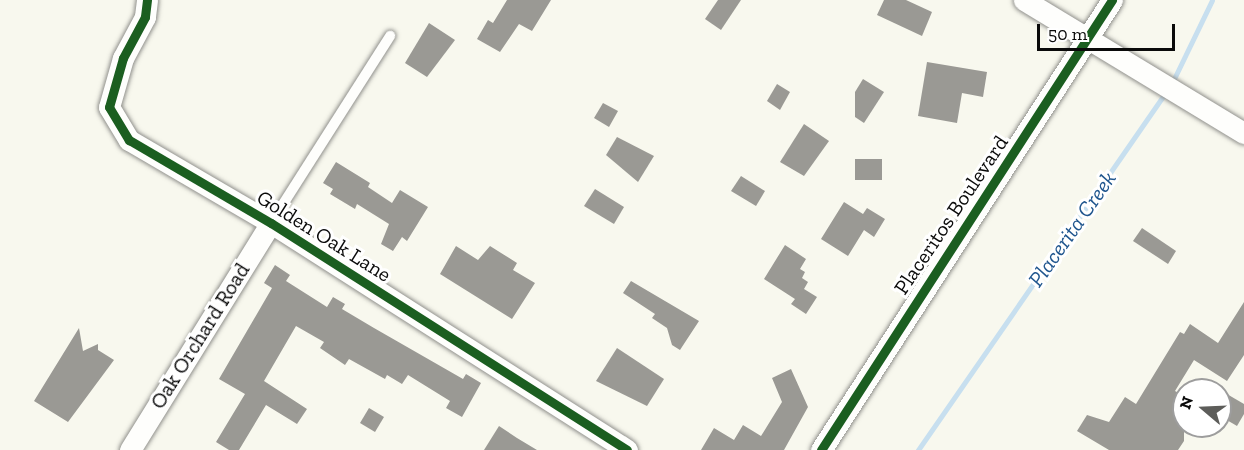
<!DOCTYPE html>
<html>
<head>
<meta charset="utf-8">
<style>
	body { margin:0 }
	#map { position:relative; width:1244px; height:450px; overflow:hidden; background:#f8f8ee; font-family:"Zilla Slab",serif }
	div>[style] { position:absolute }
	.stream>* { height:5px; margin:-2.5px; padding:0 2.5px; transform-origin:2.5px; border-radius:2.5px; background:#c7dfef }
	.building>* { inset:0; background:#9a9994 }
	.roads { filter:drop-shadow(0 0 2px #91918d) drop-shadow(0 0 2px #91918d) }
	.lane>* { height:10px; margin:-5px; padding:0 5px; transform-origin:5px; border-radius:5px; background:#fefefc }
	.street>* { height:21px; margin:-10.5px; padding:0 10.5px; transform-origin:10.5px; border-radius:10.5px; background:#fefefc }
	.cycleway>* { height:9px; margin:-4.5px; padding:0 4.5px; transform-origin:4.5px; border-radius:4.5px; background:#1b5e20 }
	span { translate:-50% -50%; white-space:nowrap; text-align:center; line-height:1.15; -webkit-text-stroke:6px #fff; paint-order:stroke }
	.street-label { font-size:21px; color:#0a0a0a }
	.water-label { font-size:22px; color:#20568e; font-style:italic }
	.north { position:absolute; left:1172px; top:378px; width:60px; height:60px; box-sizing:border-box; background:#fff; border:2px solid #9d9d9d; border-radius:50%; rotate:289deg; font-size:16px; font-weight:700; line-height:24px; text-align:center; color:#0a0a0a }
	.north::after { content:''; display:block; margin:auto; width:21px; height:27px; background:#5d5d5a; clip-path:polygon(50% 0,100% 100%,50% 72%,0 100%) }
	.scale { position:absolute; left:1037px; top:24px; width:138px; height:27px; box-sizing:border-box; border:3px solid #0a0a0a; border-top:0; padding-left:8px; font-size:18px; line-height:21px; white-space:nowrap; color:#0a0a0a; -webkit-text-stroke:4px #fff; paint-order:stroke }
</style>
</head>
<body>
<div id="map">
	<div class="stream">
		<div style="left:1171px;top:85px;width:94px;rotate:-64.2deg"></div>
		<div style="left:918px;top:450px;width:436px;rotate:-55.3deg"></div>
	</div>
	<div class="building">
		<div style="clip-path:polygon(507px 0,551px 0,532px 31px,519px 24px,500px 52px,477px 39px,488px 20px,493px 23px)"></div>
		<div style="clip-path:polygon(718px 0,741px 0,721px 30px,705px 19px)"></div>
		<div style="clip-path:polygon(884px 0,906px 0,932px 12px,922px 36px,877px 15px)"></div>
		<div style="clip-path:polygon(429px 23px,455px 40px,427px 77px,405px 63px)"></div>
		<div style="clip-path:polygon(927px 62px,987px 72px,983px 97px,962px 93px,957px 123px,918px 116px)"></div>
		<div style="clip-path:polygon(863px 79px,884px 92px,864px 123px,855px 117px,855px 92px)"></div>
		<div style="clip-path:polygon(777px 84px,790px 92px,780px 110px,767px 101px)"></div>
		<div style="clip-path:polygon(603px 103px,618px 111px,609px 127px,594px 118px)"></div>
		<div style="clip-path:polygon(804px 124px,829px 141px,804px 176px,780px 162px)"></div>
		<div style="clip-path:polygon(617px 137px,654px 156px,638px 182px,606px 155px)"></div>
		<div style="clip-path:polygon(855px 159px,882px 159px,882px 180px,855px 180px)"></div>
		<div style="clip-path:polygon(336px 162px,370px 183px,368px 187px,392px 203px,400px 190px,428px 207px,407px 241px,402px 237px,393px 251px,381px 244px,389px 224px,357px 204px,355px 209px,330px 194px,333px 189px,323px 183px)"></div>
		<div style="clip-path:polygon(741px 176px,765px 191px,756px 206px,731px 191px)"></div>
		<div style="clip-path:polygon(595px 189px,624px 207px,614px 224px,584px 206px)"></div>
		<div style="clip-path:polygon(844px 202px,863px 214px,867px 208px,885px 219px,874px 237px,864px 230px,848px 256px,821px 239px)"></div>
		<div style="clip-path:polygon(1142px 228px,1176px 251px,1168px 264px,1133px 241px)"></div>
		<div style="clip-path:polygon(785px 245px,806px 259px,800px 269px,805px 272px,802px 278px,808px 282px,804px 289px,817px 297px,806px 314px,791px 304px,795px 299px,764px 279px)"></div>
		<div style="clip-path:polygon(456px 246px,478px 260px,490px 246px,517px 263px,513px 270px,535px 283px,512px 319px,440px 274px)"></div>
		<div style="clip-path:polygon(275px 265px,290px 275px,286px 281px,327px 307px,333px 297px,345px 304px,342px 309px,374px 328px,463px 379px,466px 374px,481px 383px,462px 417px,446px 408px,450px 401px,408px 375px,402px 384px,387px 375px,385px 379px,349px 359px,345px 365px,320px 348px,324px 342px,296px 326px,264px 381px,307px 409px,297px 424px,266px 405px,239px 450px,229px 450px,216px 442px,245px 394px,219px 379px,272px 288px,264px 283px)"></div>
		<div style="clip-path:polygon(631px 281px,699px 321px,680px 350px,672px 345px,667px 328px,652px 318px,655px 314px,623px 293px)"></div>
		<div style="clip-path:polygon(1244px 302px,1244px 355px,1227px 381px,1194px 360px,1175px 391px,1184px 396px,1184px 441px,1178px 450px,1109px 450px,1077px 431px,1087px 415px,1109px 422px,1125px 397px,1136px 404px,1180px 332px,1184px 334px,1190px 324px,1218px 343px)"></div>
		<div style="clip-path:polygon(79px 328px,83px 351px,98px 344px,98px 350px,114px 360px,68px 422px,34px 401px)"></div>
		<div style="clip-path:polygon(617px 348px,664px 379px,647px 406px,596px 381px)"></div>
		<div style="clip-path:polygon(791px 369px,808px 407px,784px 450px,701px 450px,714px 428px,734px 440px,743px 425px,761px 436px,782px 402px,772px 378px)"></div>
		<div style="clip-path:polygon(1220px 390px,1244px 404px,1244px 414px,1237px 426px,1220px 416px)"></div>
		<div style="clip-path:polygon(369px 408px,384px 417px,375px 432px,360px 423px)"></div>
		<div style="clip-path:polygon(499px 426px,517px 438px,537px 450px,484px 450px)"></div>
	</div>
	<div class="roads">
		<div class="lane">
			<div style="left:271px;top:223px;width:222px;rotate:-57.5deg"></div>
		</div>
		<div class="street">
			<div style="left:147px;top:0;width:17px;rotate:97deg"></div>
			<div style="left:145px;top:17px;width:47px;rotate:118.2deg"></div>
			<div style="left:123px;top:58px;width:51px;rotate:105.9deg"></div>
			<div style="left:109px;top:107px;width:39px;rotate:59deg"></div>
			<div style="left:129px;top:140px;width:164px;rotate:30.3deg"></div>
			<div style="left:271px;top:223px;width:422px;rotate:32.5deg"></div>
			<div style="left:1024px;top:0;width:257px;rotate:31.2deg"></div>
			<div style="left:130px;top:450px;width:267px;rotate:-58.2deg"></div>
			<div style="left:821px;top:450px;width:536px;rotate:-57.11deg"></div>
		</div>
	</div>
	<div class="cycleway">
		<div style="left:147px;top:0;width:17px;rotate:97deg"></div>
		<div style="left:145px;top:17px;width:47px;rotate:118.2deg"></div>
		<div style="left:123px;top:58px;width:51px;rotate:105.9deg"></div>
		<div style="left:109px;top:107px;width:39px;rotate:59deg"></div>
		<div style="left:129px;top:140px;width:164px;rotate:30.3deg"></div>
		<div style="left:271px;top:223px;width:422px;rotate:32.5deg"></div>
		<div style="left:821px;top:450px;width:536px;rotate:-57.11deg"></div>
	</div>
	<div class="street-label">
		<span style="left:951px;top:215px;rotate:-56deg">Placeritos Boulevard</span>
		<span style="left:324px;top:236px;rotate:32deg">Golden Oak Lane</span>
		<span style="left:200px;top:336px;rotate:-58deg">Oak Orchard Road</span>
	</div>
	<div class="water-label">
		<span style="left:1072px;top:229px;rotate:-55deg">Placerita Creek</span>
	</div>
	<div class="north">N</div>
	<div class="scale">50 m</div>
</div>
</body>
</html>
